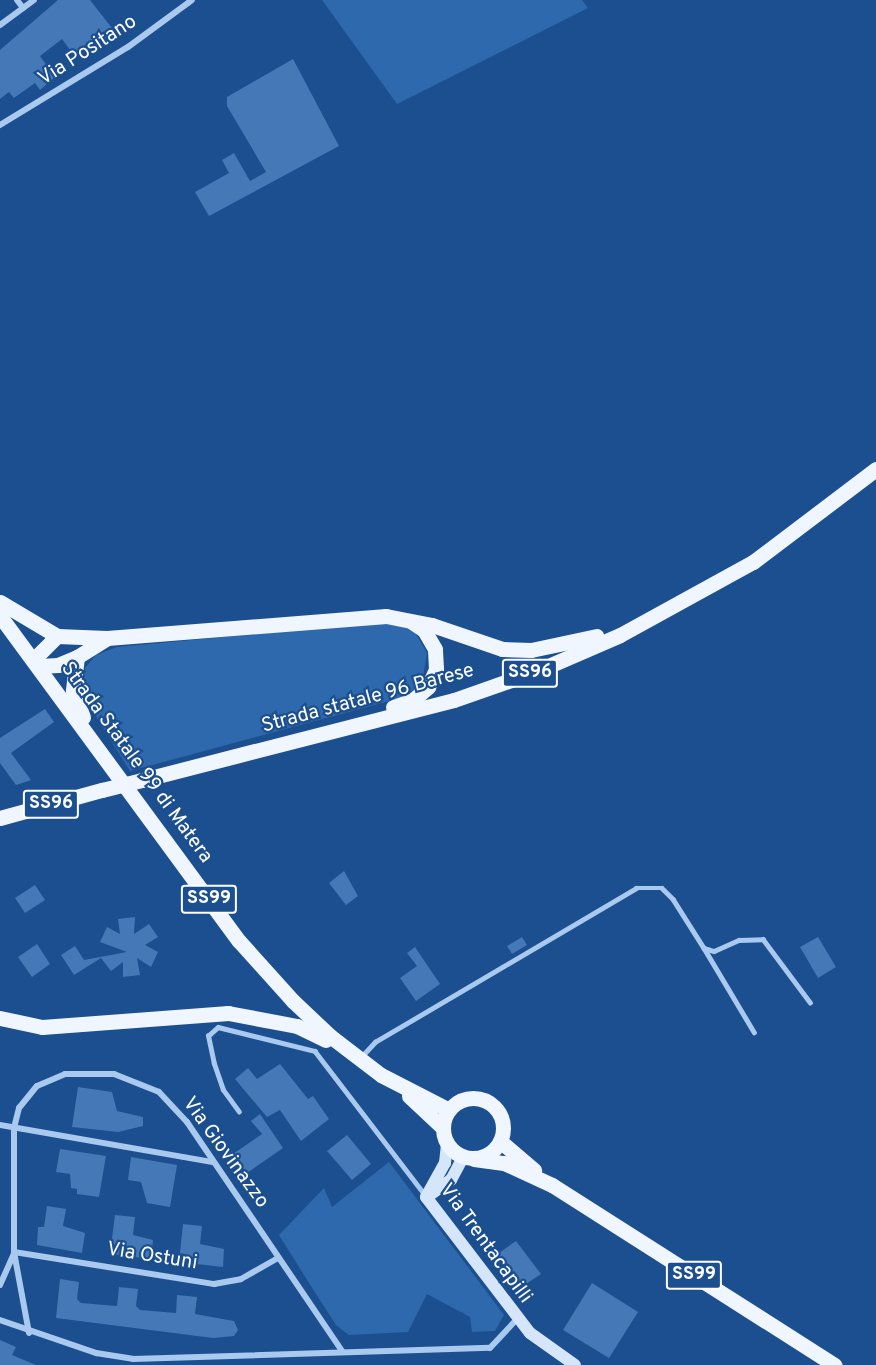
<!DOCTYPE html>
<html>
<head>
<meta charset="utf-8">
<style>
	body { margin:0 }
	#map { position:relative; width:876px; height:1365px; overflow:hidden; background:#1b4f8f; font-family:Overpass,sans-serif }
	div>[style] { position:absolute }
	.green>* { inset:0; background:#2e69ad }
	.building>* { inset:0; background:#4478b7 }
	.lane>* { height:4.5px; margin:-2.25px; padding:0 2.25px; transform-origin:2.25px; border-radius:2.25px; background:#a9c9ee }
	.street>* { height:6px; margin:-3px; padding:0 3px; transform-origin:3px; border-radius:3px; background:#a9c9ee }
	.secondary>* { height:12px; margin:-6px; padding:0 6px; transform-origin:6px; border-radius:6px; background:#d6e6fa }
	.primary>* { height:15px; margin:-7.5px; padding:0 7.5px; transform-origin:7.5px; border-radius:7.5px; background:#f0f6ff }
	.primary>.ring { margin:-7.5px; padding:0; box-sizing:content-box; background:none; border:15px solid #f0f6ff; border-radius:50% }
	.primary-bridge>* { height:15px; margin:-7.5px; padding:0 7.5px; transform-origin:7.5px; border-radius:7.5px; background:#f0f6ff }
	span { translate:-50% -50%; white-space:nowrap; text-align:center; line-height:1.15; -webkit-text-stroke:4.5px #1b4f8f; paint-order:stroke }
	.shield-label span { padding:2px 4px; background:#1b4f8f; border:2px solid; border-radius:4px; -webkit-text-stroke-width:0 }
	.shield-label { font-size:18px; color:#fff; font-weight:700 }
	.street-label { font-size:20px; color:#fff }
</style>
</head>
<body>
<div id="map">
	<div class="green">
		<div style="clip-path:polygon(322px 0,582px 0,588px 8px,397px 104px)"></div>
		<div style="clip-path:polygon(396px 621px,412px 627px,427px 653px,422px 683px,404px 697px,130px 771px,83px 695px,85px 668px,96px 655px,117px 647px)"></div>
		<div style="clip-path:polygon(389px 1162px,504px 1315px,495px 1331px,472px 1332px,470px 1317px,427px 1294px,408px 1332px,349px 1335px,336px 1325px,314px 1291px,279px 1235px,324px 1188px,332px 1207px)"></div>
	</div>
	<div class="building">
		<div style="clip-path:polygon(58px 0,90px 0,115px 32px,97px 46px,90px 41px,73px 54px,62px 39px,40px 56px,55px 77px,40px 90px,35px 83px,14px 98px,9px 92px,0 99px,0 50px)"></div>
		<div style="clip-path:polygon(293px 59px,339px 146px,209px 216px,195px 192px,229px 173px,222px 160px,234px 153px,250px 181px,266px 172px,227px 106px,227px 97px)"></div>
		<div style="clip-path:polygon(45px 709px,54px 722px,11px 753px,31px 780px,16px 785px,0 763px,0 738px)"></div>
		<div style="clip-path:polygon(344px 871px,358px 896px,346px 905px,329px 883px)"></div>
		<div style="clip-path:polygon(35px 885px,45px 900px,25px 913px,15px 898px)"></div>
		<div style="clip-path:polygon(135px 917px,134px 934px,149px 924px,158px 937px,145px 945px,158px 952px,151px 967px,137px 958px,140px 975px,123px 977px,123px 962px,111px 971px,101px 958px,74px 975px,61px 955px,75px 946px,84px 960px,127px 952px,100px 942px,107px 927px,120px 934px,118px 919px)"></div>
		<div style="clip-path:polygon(522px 937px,527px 945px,512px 954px,507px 946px)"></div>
		<div style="clip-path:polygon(818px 937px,836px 967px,818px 978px,800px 947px)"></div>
		<div style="clip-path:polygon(37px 944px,50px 964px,32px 977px,18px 957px)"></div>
		<div style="clip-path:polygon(415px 947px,440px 984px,416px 1001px,400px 978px,417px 966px,407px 953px)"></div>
		<div style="clip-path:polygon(280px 1064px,308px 1099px,313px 1096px,329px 1119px,301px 1141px,280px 1110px,267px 1117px,235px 1079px,248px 1068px,257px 1079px)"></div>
		<div style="clip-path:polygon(78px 1087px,112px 1092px,117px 1111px,143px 1117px,143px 1126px,118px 1132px,72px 1127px)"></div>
		<div style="clip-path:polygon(260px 1114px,283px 1148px,244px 1175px,230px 1156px,262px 1134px,251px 1121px)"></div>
		<div style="clip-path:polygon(347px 1135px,371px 1164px,352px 1180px,327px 1151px)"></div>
		<div style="clip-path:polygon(60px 1149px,106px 1156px,99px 1197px,77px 1194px,77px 1189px,71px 1188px,70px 1174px,56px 1172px)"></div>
		<div style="clip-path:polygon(131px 1157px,177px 1165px,170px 1207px,147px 1203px,141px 1182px,128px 1180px)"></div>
		<div style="clip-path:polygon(47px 1206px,66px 1209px,63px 1226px,85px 1233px,82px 1253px,37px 1245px,38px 1227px,44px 1227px)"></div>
		<div style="clip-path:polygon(115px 1215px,135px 1217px,133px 1235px,153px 1240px,151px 1259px,110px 1254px)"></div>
		<div style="clip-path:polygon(183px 1224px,202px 1226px,200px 1244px,224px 1249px,223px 1267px,179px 1262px)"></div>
		<div style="clip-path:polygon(516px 1241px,541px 1274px,523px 1286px,496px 1255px)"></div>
		<div style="clip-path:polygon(60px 1279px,79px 1282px,77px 1299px,81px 1303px,117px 1306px,119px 1287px,138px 1289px,136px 1306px,140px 1310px,176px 1313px,177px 1295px,197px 1297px,195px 1314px,234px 1321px,238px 1330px,234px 1336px,213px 1338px,56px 1318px)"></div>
		<div style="clip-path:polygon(592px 1283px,638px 1312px,609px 1358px,563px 1330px)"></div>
		<div style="clip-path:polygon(0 1340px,16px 1347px,12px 1355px,36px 1365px,0 1365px)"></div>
	</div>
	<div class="lane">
		<div style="left:704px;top:948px;width:98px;rotate:59.2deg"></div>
		<div style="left:361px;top:1057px;width:21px;rotate:-47deg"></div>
		<div style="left:375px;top:1042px;width:303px;rotate:-30.5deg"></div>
		<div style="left:636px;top:888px;width:26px"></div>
		<div style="left:662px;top:888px;width:16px;rotate:45deg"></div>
		<div style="left:673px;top:899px;width:58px;rotate:57.7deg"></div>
		<div style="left:704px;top:948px;width:10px;rotate:17deg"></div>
		<div style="left:714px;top:951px;width:27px;rotate:-24deg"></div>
		<div style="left:739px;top:940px;width:24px;rotate:-2deg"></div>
		<div style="left:763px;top:939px;width:79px;rotate:53.3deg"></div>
		<div style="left:239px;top:1112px;width:27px;rotate:-126deg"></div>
		<div style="left:223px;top:1090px;width:28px;rotate:-109deg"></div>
		<div style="left:214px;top:1064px;width:29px;rotate:-102deg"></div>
		<div style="left:208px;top:1036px;width:13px;rotate:-42deg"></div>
		<div style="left:218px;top:1027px;width:100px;rotate:13.9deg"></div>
		<div style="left:315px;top:1051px;width:181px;rotate:52.6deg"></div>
	</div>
	<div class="street">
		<div style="left:17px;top:0;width:10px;rotate:53deg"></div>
		<div style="left:0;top:25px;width:42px;rotate:-36.3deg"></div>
		<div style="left:0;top:125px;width:150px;rotate:-31.4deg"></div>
		<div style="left:128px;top:47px;width:79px;rotate:-36.3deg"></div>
		<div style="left:0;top:1125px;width:216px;rotate:9.9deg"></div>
		<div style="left:14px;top:1252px;width:203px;rotate:9.1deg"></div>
		<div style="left:214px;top:1284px;width:27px;rotate:-10deg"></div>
		<div style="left:241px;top:1279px;width:43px;rotate:-29.6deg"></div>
		<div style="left:0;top:1285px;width:35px;rotate:-66deg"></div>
		<div style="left:0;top:1320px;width:102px;rotate:19deg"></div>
		<div style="left:96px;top:1353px;width:37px;rotate:9deg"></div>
		<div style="left:133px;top:1359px;width:357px;rotate:-1.8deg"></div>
		<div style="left:490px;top:1348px;width:41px;rotate:-47deg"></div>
		<div style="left:29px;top:1333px;width:82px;rotate:-100.5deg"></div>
		<div style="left:14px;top:1252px;width:124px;rotate:-90deg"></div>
		<div style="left:14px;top:1128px;width:21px;rotate:-76deg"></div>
		<div style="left:19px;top:1108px;width:28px;rotate:-51deg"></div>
		<div style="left:37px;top:1086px;width:30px;rotate:-23deg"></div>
		<div style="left:65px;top:1074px;width:49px"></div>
		<div style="left:114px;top:1074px;width:48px;rotate:21.8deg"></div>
		<div style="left:159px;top:1092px;width:41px;rotate:47deg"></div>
		<div style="left:187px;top:1122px;width:277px;rotate:55.9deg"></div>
	</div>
	<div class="secondary">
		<div style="left:430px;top:1195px;width:26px;rotate:-36deg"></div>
		<div style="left:451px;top:1180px;width:26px;rotate:-62deg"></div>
		<div style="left:426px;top:1197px;width:171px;rotate:52.6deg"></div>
		<div style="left:530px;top:1333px;width:55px;rotate:35.4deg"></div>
		<div style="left:426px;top:1197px;width:39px;rotate:-61deg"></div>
		<div style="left:445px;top:1163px;width:19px;rotate:-84deg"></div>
	</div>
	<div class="primary">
		<div style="left:0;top:602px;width:66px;rotate:30.8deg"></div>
		<div style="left:0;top:616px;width:403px;rotate:53.7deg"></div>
		<div style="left:239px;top:941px;width:81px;rotate:48deg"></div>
		<div style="left:293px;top:1001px;width:51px;rotate:43.4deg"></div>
		<div style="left:330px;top:1036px;width:64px;rotate:37.4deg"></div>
		<div style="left:381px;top:1075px;width:76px;rotate:27.2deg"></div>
		<div style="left:77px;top:657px;width:34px;rotate:97deg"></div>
		<div style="left:73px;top:691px;width:28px;rotate:69deg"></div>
		<div style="left:33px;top:660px;width:34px;rotate:-45deg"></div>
		<div style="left:57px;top:636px;width:50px;rotate:2.3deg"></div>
		<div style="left:107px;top:638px;width:280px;rotate:-4.5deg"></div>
		<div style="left:386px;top:616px;width:47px;rotate:11.1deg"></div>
		<div style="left:432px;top:625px;width:74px;rotate:18.9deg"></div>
		<div style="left:502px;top:649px;width:29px;rotate:2deg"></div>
		<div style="left:531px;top:650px;width:67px;rotate:-12deg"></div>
		<div style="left:39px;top:666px;width:19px;rotate:-3deg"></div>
		<div style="left:58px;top:665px;width:21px;rotate:-23deg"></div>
		<div style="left:77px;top:657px;width:36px;rotate:-32deg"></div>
		<div style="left:393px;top:707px;width:21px;rotate:-19deg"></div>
		<div style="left:413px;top:700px;width:20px;rotate:-41deg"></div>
		<div style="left:428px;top:687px;width:20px;rotate:-66deg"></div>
		<div style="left:436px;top:669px;width:20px;rotate:-93deg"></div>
		<div style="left:435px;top:649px;width:22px;rotate:-120deg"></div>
		<div style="left:424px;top:630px;width:14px;rotate:-146deg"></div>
		<div style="left:142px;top:780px;width:322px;rotate:-14.4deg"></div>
		<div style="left:454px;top:700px;width:88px;rotate:-19.3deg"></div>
		<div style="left:537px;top:671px;width:90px;rotate:-23.4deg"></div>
		<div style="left:620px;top:635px;width:152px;rotate:-28.8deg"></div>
		<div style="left:753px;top:562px;width:154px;rotate:-37.1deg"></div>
		<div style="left:0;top:818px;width:106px;rotate:-15.4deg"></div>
		<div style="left:0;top:1018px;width:43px;rotate:12.1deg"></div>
		<div style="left:42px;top:1027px;width:187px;rotate:-4.3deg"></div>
		<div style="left:228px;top:1013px;width:70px;rotate:10.7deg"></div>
		<div style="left:297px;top:1026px;width:32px;rotate:26deg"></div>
		<div style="left:409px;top:1096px;width:45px;rotate:43.2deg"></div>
		<div class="ring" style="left:443px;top:1098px;width:45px;height:45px"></div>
		<div style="left:500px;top:1141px;width:45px;rotate:40.5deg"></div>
		<div style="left:474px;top:1159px;width:30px;rotate:8deg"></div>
		<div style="left:504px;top:1163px;width:53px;rotate:24.6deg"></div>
		<div style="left:552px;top:1185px;width:335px;rotate:32.5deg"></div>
	</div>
	<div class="primary-bridge">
		<div style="left:102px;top:790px;width:41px;rotate:-14deg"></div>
	</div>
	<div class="shield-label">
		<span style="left:530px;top:673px">SS96</span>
		<span style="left:51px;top:804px">SS96</span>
		<span style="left:209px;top:899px">SS99</span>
		<span style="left:694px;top:1275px">SS99</span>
	</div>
	<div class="street-label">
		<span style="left:88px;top:51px;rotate:-33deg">Via Positano</span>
		<span style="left:368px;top:699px;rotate:-15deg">Strada statale 96 Barese</span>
		<span style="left:136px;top:763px;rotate:54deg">Strada Statale 99 di Matera</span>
		<span style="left:225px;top:1153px;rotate:54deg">Via Giovinazzo</span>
		<span style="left:485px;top:1244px;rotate:54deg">Via Trentacapilli</span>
		<span style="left:152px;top:1257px;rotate:9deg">Via Ostuni</span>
	</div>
</div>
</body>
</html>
